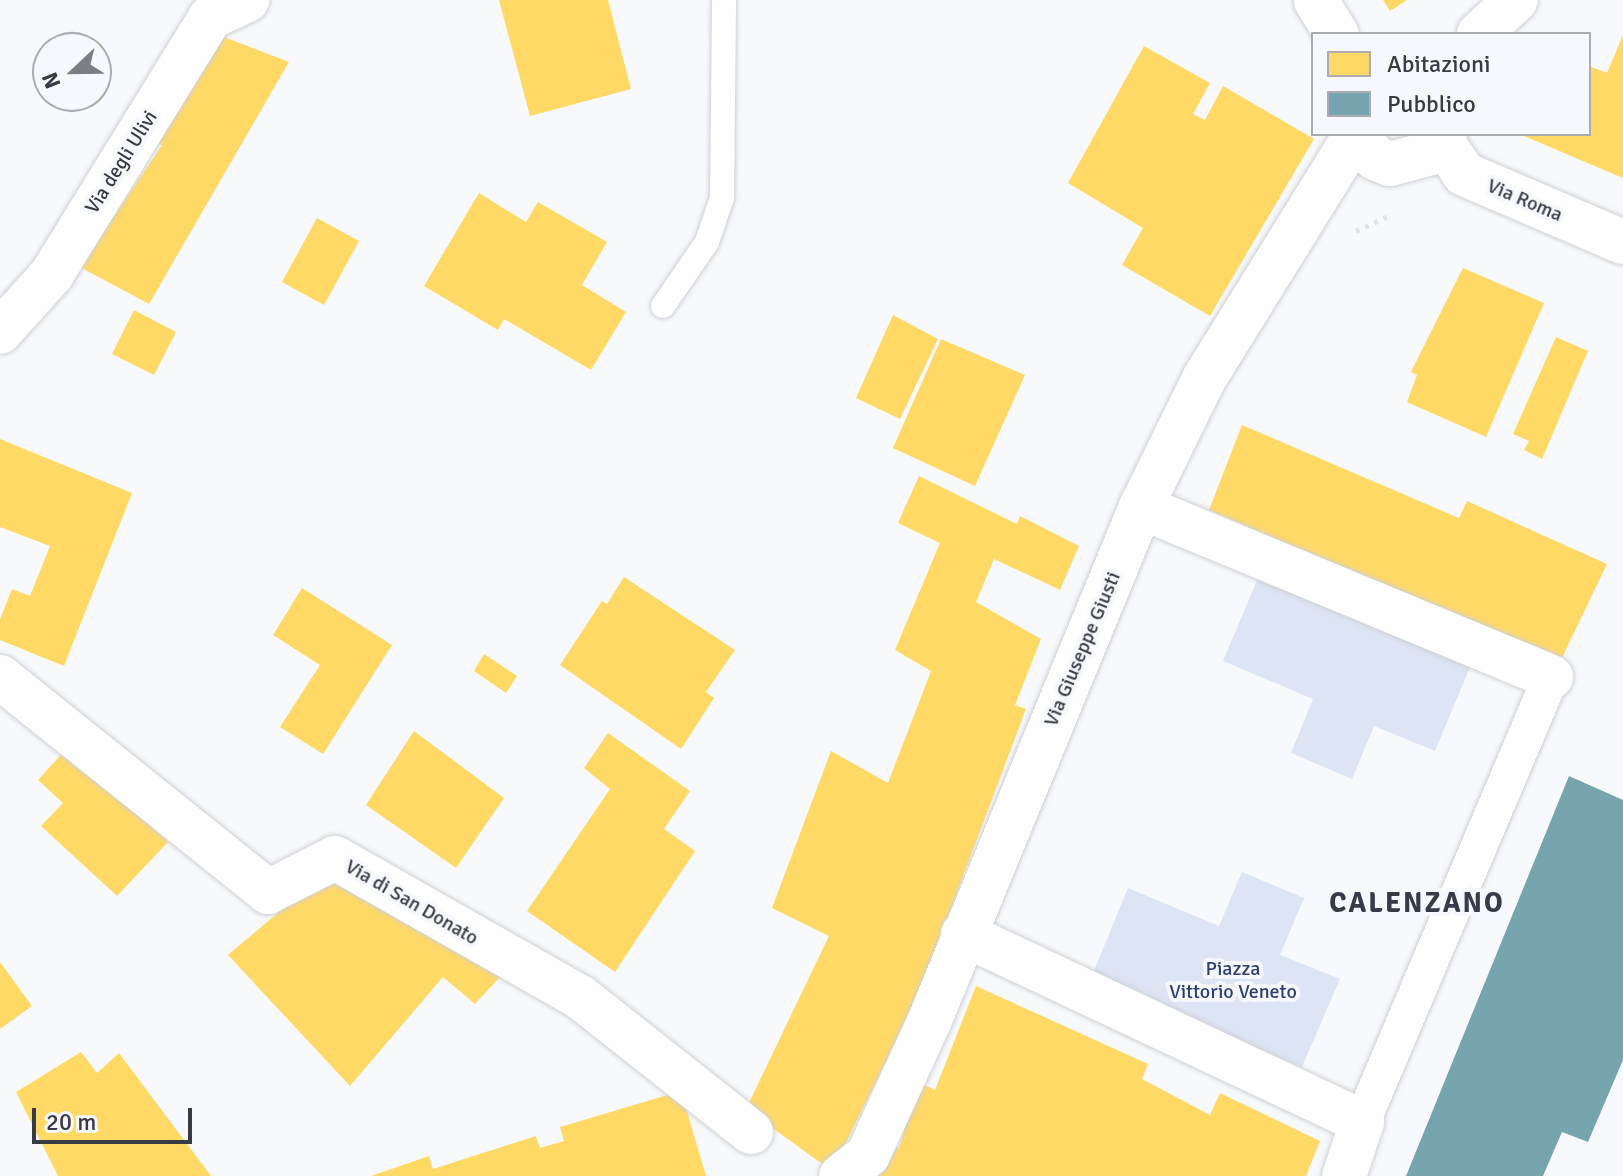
<!DOCTYPE html>
<html>
<head>
<meta charset="utf-8">
<style>
	body { margin:0 }
	#map { position:relative; width:1623px; height:1176px; overflow:hidden; background:#f8f9fc; font-family:Signika,sans-serif }
	div>[style] { position:absolute }
	.green>* { inset:0; background:#dde4f3 }
	.homes>* { inset:0; background:#ffd966 }
	.public>* { inset:0; background:#76a5af }
	.path>* { height:5px; margin-top:-2.5px; transform-origin:0; background:repeating-linear-gradient(90deg,#e3e3e4 0 4px,transparent 0 10px) }
	.roads { filter:drop-shadow(0 0 2px #ced0d4) drop-shadow(0 0 2px #ced0d4) }
	.service>* { height:24px; margin:-12px; padding:0 12px; transform-origin:12px; border-radius:12px; background:#fefeff }
	.pedestrian>* { height:36px; margin:-18px; padding:0 18px; transform-origin:18px; border-radius:18px; background:#fefeff }
	.minor>* { height:44px; margin:-22px; padding:0 22px; transform-origin:22px; border-radius:22px; background:#fefeff }
	.tertiary>* { height:44px; margin:-22px; padding:0 22px; transform-origin:22px; border-radius:22px; background:#fefeff }
	span { translate:-50% -50%; white-space:nowrap; text-align:center; line-height:1.15; -webkit-text-stroke:8px #f6f8fe; paint-order:stroke }
	.street-label { font-size:20px; color:#383b41 }
	.park-label { font-size:20px; color:#2e3e72 }
	.district-label { font-size:28px; color:#373b47; font-weight:700; letter-spacing:2px }
	.legend { position:absolute; left:1311px; top:32px; width:280px; height:104px; box-sizing:border-box; background:#f6f8fe; border:2px solid #aaacb2; margin:0; padding:10px 14px; list-style:none; font-size:24px; color:#383b41 }
	.legend li { display:flex; align-items:center; gap:16px; height:40px }
	.legend b { width:40px; border:2px solid #aaacb2 }
	.north { position:absolute; left:32px; top:32px; width:80px; height:80px; box-sizing:border-box; background:#f6f8fe; border:2px solid #aaacb2; border-radius:50%; rotate:248deg; font-size:22px; font-weight:700; line-height:32px; text-align:center; color:#383b41 }
	.north::after { content:''; display:block; margin:auto; width:28px; height:36px; background:#7b7e82; clip-path:polygon(50% 0,100% 100%,50% 72%,0 100%) }
	.scale { position:absolute; left:32px; top:1108px; width:160px; height:36px; box-sizing:border-box; border:4px solid #383b41; border-top:0; padding-left:10px; font-size:24px; line-height:28px; white-space:nowrap; color:#383b41; -webkit-text-stroke:6px #f6f8fe; paint-order:stroke }
</style>
</head>
<body>
<div id="map">
	<div class="green">
		<div style="clip-path:polygon(1258px 578px,1470px 667px,1435px 751px,1374px 726px,1352px 779px,1291px 753px,1313px 699px,1223px 661px)"></div>
		<div style="clip-path:polygon(1242px 872px,1304px 898px,1280px 955px,1340px 979px,1302px 1067px,1091px 978px,1128px 888px,1219px 926px)"></div>
	</div>
	<div class="homes">
		<div style="clip-path:polygon(499px 0,608px 0,631px 89px,530px 116px)"></div>
		<div style="clip-path:polygon(1383px 0,1407px 0,1390px 11px)"></div>
		<div style="clip-path:polygon(216px 34px,289px 62px,149px 304px,80px 267px,162px 145px,151px 142px)"></div>
		<div style="clip-path:polygon(1623px 35px,1623px 178px,1519px 134px,1589px 134px,1589px 66px,1607px 73px)"></div>
		<div style="clip-path:polygon(1144px 46px,1210px 83px,1193px 114px,1205px 120px,1223px 86px,1314px 139px,1210px 316px,1122px 265px,1143px 228px,1068px 183px)"></div>
		<div style="clip-path:polygon(479px 193px,526px 222px,538px 202px,607px 242px,582px 285px,626px 312px,591px 370px,504px 319px,498px 330px,424px 286px)"></div>
		<div style="clip-path:polygon(317px 218px,359px 241px,324px 305px,282px 282px)"></div>
		<div style="clip-path:polygon(1463px 268px,1544px 303px,1486px 437px,1407px 402px,1417px 375px,1411px 372px)"></div>
		<div style="clip-path:polygon(134px 310px,176px 332px,154px 375px,112px 354px)"></div>
		<div style="clip-path:polygon(893px 315px,938px 339px,900px 419px,856px 398px)"></div>
		<div style="clip-path:polygon(1556px 337px,1588px 351px,1542px 459px,1524px 450px,1529px 441px,1513px 434px)"></div>
		<div style="clip-path:polygon(941px 339px,1025px 375px,975px 486px,893px 448px)"></div>
		<div style="clip-path:polygon(1242px 425px,1459px 518px,1467px 501px,1607px 564px,1560px 662px,1209px 510px)"></div>
		<div style="clip-path:polygon(0 439px,132px 493px,64px 666px,0 640px,0 619px,12px 589px,30px 596px,50px 546px,0 527px)"></div>
		<div style="clip-path:polygon(919px 476px,1017px 524px,1020px 516px,1079px 546px,1060px 590px,994px 559px,976px 602px,1041px 639px,1015px 705px,1026px 709px,918px 996px,832px 1171px,746px 1109px,829px 936px,772px 908px,831px 751px,888px 783px,931px 671px,895px 650px,940px 543px,898px 523px)"></div>
		<div style="clip-path:polygon(624px 577px,735px 650px,706px 692px,714px 698px,681px 749px,560px 665px,602px 601px,607px 604px)"></div>
		<div style="clip-path:polygon(302px 588px,392px 645px,323px 754px,280px 727px,320px 665px,273px 635px)"></div>
		<div style="clip-path:polygon(484px 654px,517px 676px,506px 693px,474px 671px)"></div>
		<div style="clip-path:polygon(414px 731px,504px 798px,456px 868px,366px 805px)"></div>
		<div style="clip-path:polygon(608px 733px,690px 791px,664px 829px,695px 851px,615px 972px,527px 911px,610px 789px,584px 768px)"></div>
		<div style="clip-path:polygon(67px 748px,168px 842px,117px 896px,41px 826px,63px 803px,38px 780px)"></div>
		<div style="clip-path:polygon(329px 870px,500px 977px,475px 1004px,443px 977px,350px 1086px,228px 955px)"></div>
		<div style="clip-path:polygon(0 962px,32px 1006px,0 1029px)"></div>
		<div style="clip-path:polygon(976px 986px,1148px 1064px,1142px 1079px,1210px 1115px,1220px 1093px,1320px 1141px,1306px 1176px,872px 1176px,893px 1147px,899px 1148px,904px 1132px,899px 1129px,916px 1081px,935px 1090px)"></div>
		<div style="clip-path:polygon(81px 1052px,97px 1073px,119px 1053px,211px 1176px,58px 1176px,16px 1092px)"></div>
		<div style="clip-path:polygon(681px 1091px,706px 1176px,371px 1176px,429px 1156px,433px 1169px,536px 1136px,540px 1148px,564px 1141px,560px 1127px)"></div>
	</div>
	<div class="public">
		<div style="clip-path:polygon(1569px 776px,1623px 800px,1623px 1060px,1588px 1142px,1562px 1132px,1543px 1176px,1406px 1176px)"></div>
	</div>
	<div class="path">
		<div style="left:1356px;top:231px;width:38px;rotate:-25deg"></div>
	</div>
	<div class="roads">
		<div class="service">
			<div style="left:663px;top:306px;width:78px;rotate:-55.5deg"></div>
			<div style="left:707px;top:242px;width:46px;rotate:-71.2deg"></div>
			<div style="left:722px;top:198px;width:198px;rotate:-89.4deg"></div>
		</div>
		<div class="pedestrian">
			<div style="left:1362px;top:1122px;width:483px;rotate:-67deg"></div>
		</div>
		<div class="minor">
			<div style="left:1316px;top:1px;width:39px;rotate:58deg"></div>
			<div style="left:0;top:332px;width:78px;rotate:-48.1deg"></div>
			<div style="left:52px;top:274px;width:302px;rotate:-58.3deg"></div>
			<div style="left:211px;top:17px;width:40px;rotate:-25deg"></div>
			<div style="left:1141px;top:507px;width:444px;rotate:22.5deg"></div>
			<div style="left:0;top:677px;width:344px;rotate:38.7deg"></div>
			<div style="left:268px;top:892px;width:75px;rotate:-26.9deg"></div>
			<div style="left:335px;top:858px;width:282px;rotate:29.6deg"></div>
			<div style="left:580px;top:997px;width:218px;rotate:38.3deg"></div>
			<div style="left:963px;top:934px;width:441px;rotate:25.2deg"></div>
			<div style="left:1362px;top:1122px;width:57px;rotate:108.4deg"></div>
		</div>
		<div class="tertiary">
			<div style="left:1479px;top:34px;width:50px;rotate:-42.6deg"></div>
			<div style="left:1357px;top:134px;width:30px;rotate:53deg"></div>
			<div style="left:1375px;top:158px;width:16px;rotate:22deg"></div>
			<div style="left:1390px;top:164px;width:42px;rotate:-15deg"></div>
			<div style="left:1431px;top:153px;width:24px;rotate:-54deg"></div>
			<div style="left:1442px;top:141px;width:40px;rotate:56deg"></div>
			<div style="left:1464px;top:174px;width:173px;rotate:23.2deg"></div>
			<div style="left:841px;top:1176px;width:34px;rotate:-38deg"></div>
			<div style="left:868px;top:1155px;width:146px;rotate:-65.4deg"></div>
			<div style="left:929px;top:1022px;width:557px;rotate:-67.63deg"></div>
			<div style="left:1141px;top:507px;width:143px;rotate:-63.8deg"></div>
			<div style="left:1204px;top:379px;width:288px;rotate:-58.2deg"></div>
		</div>
	</div>
	<div class="street-label">
		<span style="left:121px;top:162px;rotate:-58deg">Via degli Ulivi</span>
		<span style="left:1525px;top:200px;rotate:23deg">Via Roma</span>
		<span style="left:1082px;top:649px;rotate:-67deg">Via Giuseppe Giusti</span>
		<span style="left:412px;top:902px;rotate:30deg">Via di San Donato</span>
	</div>
	<div class="park-label">
		<span style="left:1233px;top:980px">Piazza<br>Vittorio Veneto</span>
	</div>
	<div class="district-label">
		<span style="left:1417px;top:903px">CALENZANO</span>
	</div>
	<ul class="legend">
	<li><b style="height:22px;background:#ffd966"></b>Abitazioni</li>
	<li><b style="height:22px;background:#76a5af"></b>Pubblico</li>
	</ul>
	<div class="north">N</div>
	<div class="scale">20 m</div>
</div>
</body>
</html>
